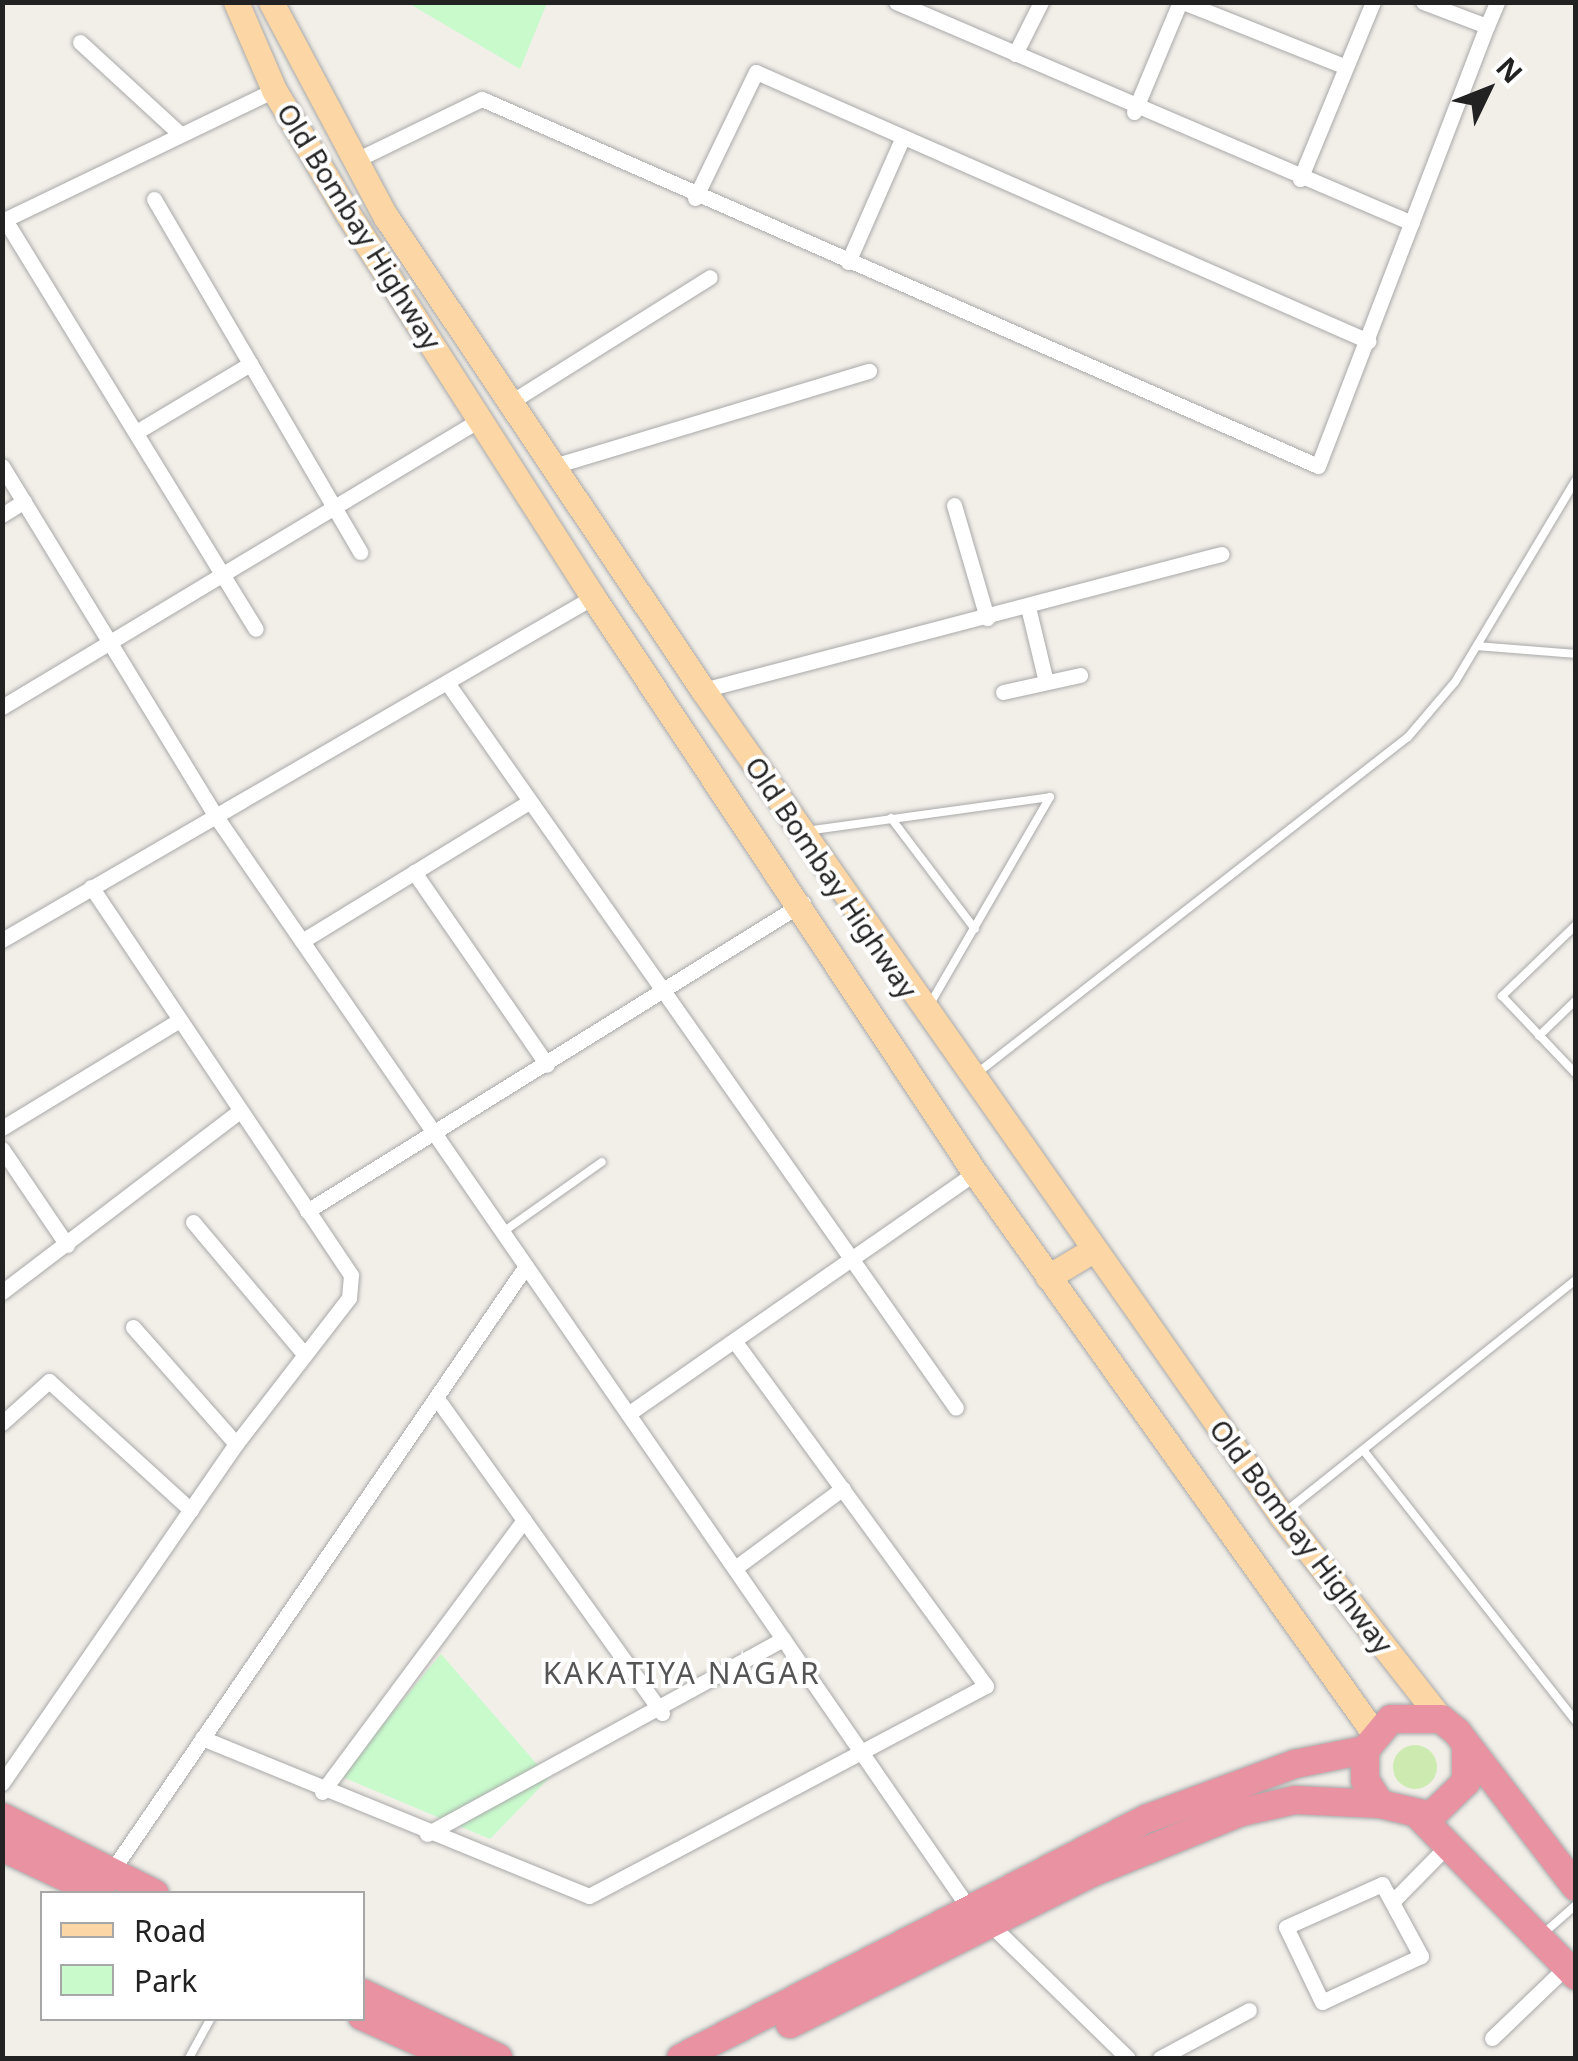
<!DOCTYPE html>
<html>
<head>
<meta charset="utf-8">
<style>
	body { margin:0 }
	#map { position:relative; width:1578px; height:2061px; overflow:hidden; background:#f2efe9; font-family:"Noto Sans",sans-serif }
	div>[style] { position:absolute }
	.grass>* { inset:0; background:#cdebb0 }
	.round { border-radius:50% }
	.park>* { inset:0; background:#c8facc }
	.roads { filter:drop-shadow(0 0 2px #a9a9a9) drop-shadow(0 0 2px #a9a9a9) }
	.lane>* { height:8px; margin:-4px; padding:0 4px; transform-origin:4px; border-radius:4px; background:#fff }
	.street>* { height:15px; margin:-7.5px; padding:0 7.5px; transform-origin:7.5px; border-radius:7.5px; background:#fff }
	.primary>* { height:25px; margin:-12.5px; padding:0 12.5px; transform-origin:12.5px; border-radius:12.5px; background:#fcd6a4 }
	.highway>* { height:28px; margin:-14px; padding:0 14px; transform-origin:14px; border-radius:14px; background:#e892a2 }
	span { translate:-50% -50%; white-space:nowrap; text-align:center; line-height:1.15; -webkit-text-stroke:8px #fff; paint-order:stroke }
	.street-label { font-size:28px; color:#222 }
	.neighbourhood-label { font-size:30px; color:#555; letter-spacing:2.5px }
	.frame { position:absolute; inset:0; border:5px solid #222; pointer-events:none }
	.legend { position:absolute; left:40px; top:1891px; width:325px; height:130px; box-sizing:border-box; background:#fff; border:2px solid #a7a7a7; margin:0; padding:12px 18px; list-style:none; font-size:30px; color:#222 }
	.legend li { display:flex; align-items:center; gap:20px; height:50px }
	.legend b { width:50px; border:2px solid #a7a7a7 }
	.north { position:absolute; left:1438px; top:40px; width:100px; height:100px; -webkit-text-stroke:8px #fff; paint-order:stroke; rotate:47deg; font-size:28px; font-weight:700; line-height:40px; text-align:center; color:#222 }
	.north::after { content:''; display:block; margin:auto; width:35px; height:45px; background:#222; clip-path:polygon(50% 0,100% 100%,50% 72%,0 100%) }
</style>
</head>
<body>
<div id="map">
	<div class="grass">
		<div class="round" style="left:1393px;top:1745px;width:44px;height:44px"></div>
	</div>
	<div class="park">
		<div style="clip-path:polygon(408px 3px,547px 2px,547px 3px,520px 69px)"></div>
		<div style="clip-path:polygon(441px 1654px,549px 1778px,490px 1839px,340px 1776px)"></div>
	</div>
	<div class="roads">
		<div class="lane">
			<div style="left:1477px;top:646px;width:99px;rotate:4.6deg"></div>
			<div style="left:891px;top:818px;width:139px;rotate:52.9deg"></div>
			<div style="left:806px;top:831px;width:246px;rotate:-7.9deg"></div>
			<div style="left:1050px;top:797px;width:241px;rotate:120.1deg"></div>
			<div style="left:1576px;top:925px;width:103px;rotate:136.2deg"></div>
			<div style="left:1502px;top:996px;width:108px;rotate:46.5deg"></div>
			<div style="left:1539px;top:1036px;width:52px;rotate:-44.2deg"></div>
			<div style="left:976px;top:1074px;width:548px;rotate:-37.96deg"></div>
			<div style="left:1408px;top:737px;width:72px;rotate:-49.5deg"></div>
			<div style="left:1455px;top:682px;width:235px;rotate:-59.1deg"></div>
			<div style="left:503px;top:1232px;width:121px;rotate:-35.3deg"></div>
			<div style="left:1364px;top:1451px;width:343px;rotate:51.9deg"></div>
			<div style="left:1285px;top:1512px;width:372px;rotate:-38.6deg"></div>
			<div style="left:1545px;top:1932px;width:41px;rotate:-41.1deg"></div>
			<div style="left:189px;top:2058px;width:46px;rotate:-61.2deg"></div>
		</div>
		<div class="street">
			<div style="left:896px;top:2px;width:561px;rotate:23.19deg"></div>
			<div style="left:1183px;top:2px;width:175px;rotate:21.7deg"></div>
			<div style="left:1423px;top:2px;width:68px;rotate:20.6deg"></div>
			<div style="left:1487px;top:26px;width:26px;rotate:-67deg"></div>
			<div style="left:80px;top:42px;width:136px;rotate:42.6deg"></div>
			<div style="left:1015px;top:54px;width:58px;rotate:-63.4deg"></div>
			<div style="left:1134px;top:112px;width:119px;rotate:-67.3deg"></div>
			<div style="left:352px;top:162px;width:144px;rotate:-25.9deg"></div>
			<div style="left:482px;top:99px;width:913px;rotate:23.7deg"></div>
			<div style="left:1318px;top:466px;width:471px;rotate:-69deg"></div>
			<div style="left:1300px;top:179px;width:191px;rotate:-67.6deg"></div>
			<div style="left:695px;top:198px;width:140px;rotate:-64.2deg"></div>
			<div style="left:756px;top:72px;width:669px;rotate:23.73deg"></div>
			<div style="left:154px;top:199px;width:409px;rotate:59.7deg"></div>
			<div style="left:2px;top:221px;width:302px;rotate:-25.7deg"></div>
			<div style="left:10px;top:228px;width:470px;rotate:58.5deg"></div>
			<div style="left:848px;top:262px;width:134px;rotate:-66.3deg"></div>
			<div style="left:514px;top:400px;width:231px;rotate:-32.1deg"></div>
			<div style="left:138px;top:431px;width:131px;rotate:-30.9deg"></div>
			<div style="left:557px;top:465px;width:326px;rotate:-16.8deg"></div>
			<div style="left:2px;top:466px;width:412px;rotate:58.6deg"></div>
			<div style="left:217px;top:818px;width:1326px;rotate:55.41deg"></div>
			<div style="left:954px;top:505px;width:118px;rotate:73.7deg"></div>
			<div style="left:2px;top:515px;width:26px;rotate:-32deg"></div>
			<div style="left:1028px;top:607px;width:77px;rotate:76.5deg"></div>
			<div style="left:448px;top:684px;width:884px;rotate:54.94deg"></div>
			<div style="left:703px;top:690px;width:536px;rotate:-14.71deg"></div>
			<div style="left:1003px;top:692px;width:79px;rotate:-12.4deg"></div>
			<div style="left:2px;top:707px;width:559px;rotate:-31.02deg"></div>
			<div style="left:414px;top:872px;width:234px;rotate:55.4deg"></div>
			<div style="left:2px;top:940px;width:683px;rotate:-30.13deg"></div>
			<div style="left:302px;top:941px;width:263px;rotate:-31.5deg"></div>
			<div style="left:2px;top:1128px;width:204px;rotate:-31.3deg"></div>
			<div style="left:2px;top:1149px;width:116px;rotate:55.9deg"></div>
			<div style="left:307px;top:1211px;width:584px;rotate:-31.84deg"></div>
			<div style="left:193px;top:1222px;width:172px;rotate:49.9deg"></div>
			<div style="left:2px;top:1292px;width:297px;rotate:-37.3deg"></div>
			<div style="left:133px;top:1327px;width:156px;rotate:48.6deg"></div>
			<div style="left:438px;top:1400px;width:385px;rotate:54.4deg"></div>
			<div style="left:628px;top:1414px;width:422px;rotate:-34.8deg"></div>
			<div style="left:2px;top:1423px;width:63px;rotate:-41.8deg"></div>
			<div style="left:49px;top:1381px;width:192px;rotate:42.3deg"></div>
			<div style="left:735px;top:1568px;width:134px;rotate:-36.5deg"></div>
			<div style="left:202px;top:1738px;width:418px;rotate:22.2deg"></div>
			<div style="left:589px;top:1896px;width:449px;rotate:-27.9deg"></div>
			<div style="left:986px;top:1686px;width:427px;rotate:-126.1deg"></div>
			<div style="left:2px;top:1783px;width:412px;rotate:-55.4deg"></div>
			<div style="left:236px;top:1444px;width:185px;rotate:-52.3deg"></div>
			<div style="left:349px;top:1298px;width:23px;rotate:-85deg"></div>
			<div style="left:351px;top:1275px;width:467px;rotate:-123.8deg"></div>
			<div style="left:322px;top:1792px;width:339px;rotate:-53.4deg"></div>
			<div style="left:427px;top:1834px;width:406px;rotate:-28.7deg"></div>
			<div style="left:111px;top:1872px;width:734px;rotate:-55.6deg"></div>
			<div style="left:1382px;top:1884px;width:82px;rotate:61.6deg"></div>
			<div style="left:1421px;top:1956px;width:109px;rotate:155.1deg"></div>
			<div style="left:1322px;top:2002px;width:83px;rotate:-115.6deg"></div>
			<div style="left:1286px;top:1927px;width:105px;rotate:-24.1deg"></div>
			<div style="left:1392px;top:1902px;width:80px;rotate:-45.5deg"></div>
			<div style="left:990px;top:1924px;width:192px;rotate:44.2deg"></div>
			<div style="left:1492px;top:2038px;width:104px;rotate:-43.8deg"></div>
			<div style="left:1160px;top:2058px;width:101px;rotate:-28.3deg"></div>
		</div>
		<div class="primary">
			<div style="left:236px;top:2px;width:96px;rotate:66.6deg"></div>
			<div style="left:274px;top:90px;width:144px;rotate:59.2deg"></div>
			<div style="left:348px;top:214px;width:455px;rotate:57.4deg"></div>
			<div style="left:593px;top:597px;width:691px;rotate:56.45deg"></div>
			<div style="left:975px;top:1173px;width:688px;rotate:54.53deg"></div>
			<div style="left:271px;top:2px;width:244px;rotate:61.9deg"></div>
			<div style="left:386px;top:217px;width:569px;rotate:56.17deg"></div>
			<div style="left:703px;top:690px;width:1007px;rotate:54.98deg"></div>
			<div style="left:1281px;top:1515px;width:259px;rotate:51.9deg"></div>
			<div style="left:1048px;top:1277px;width:52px;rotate:-31deg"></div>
		</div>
		<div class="highway">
			<div style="left:1466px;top:1748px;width:34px;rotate:90deg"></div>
			<div style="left:1466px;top:1782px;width:49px;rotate:135.8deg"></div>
			<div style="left:1431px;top:1816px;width:52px;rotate:-166.8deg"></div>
			<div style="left:1380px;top:1804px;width:28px;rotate:-122deg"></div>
			<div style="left:1365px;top:1780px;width:30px;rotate:-90deg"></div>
			<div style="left:1365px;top:1750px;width:40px;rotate:-50deg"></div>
			<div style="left:1391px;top:1719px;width:50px"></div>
			<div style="left:1441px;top:1719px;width:21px;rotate:39deg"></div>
			<div style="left:1457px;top:1732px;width:195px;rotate:52.5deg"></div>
			<div style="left:2px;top:1817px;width:171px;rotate:26.7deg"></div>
			<div style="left:1421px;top:1818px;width:221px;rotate:45.5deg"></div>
			<div style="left:2px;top:1847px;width:110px;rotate:25.4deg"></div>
			<div style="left:362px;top:1993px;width:151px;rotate:25.5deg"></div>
			<div style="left:362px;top:2016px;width:92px;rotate:24.3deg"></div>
			<div style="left:790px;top:2024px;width:337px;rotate:-26.6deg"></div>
			<div style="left:1091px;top:1873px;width:162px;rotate:-22.1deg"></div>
			<div style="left:1241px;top:1812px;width:55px;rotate:-12.5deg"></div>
			<div style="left:1295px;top:1800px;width:85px;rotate:2.7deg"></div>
			<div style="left:681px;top:2058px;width:523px;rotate:-27.2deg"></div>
			<div style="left:1146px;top:1819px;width:159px;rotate:-20.3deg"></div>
			<div style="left:1295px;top:1764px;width:71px;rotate:-11.3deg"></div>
		</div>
	</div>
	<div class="street-label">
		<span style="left:360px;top:226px;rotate:58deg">Old Bombay Highway</span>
		<span style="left:832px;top:877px;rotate:56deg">Old Bombay Highway</span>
		<span style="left:1302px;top:1536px;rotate:53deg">Old Bombay Highway</span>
	</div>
	<div class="neighbourhood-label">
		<span style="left:682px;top:1673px">KAKATIYA NAGAR</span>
	</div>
	<div class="frame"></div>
	<ul class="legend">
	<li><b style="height:12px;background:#fcd6a4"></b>Road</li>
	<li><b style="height:28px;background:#c8facc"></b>Park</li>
	</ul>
	<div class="north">N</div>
</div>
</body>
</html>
